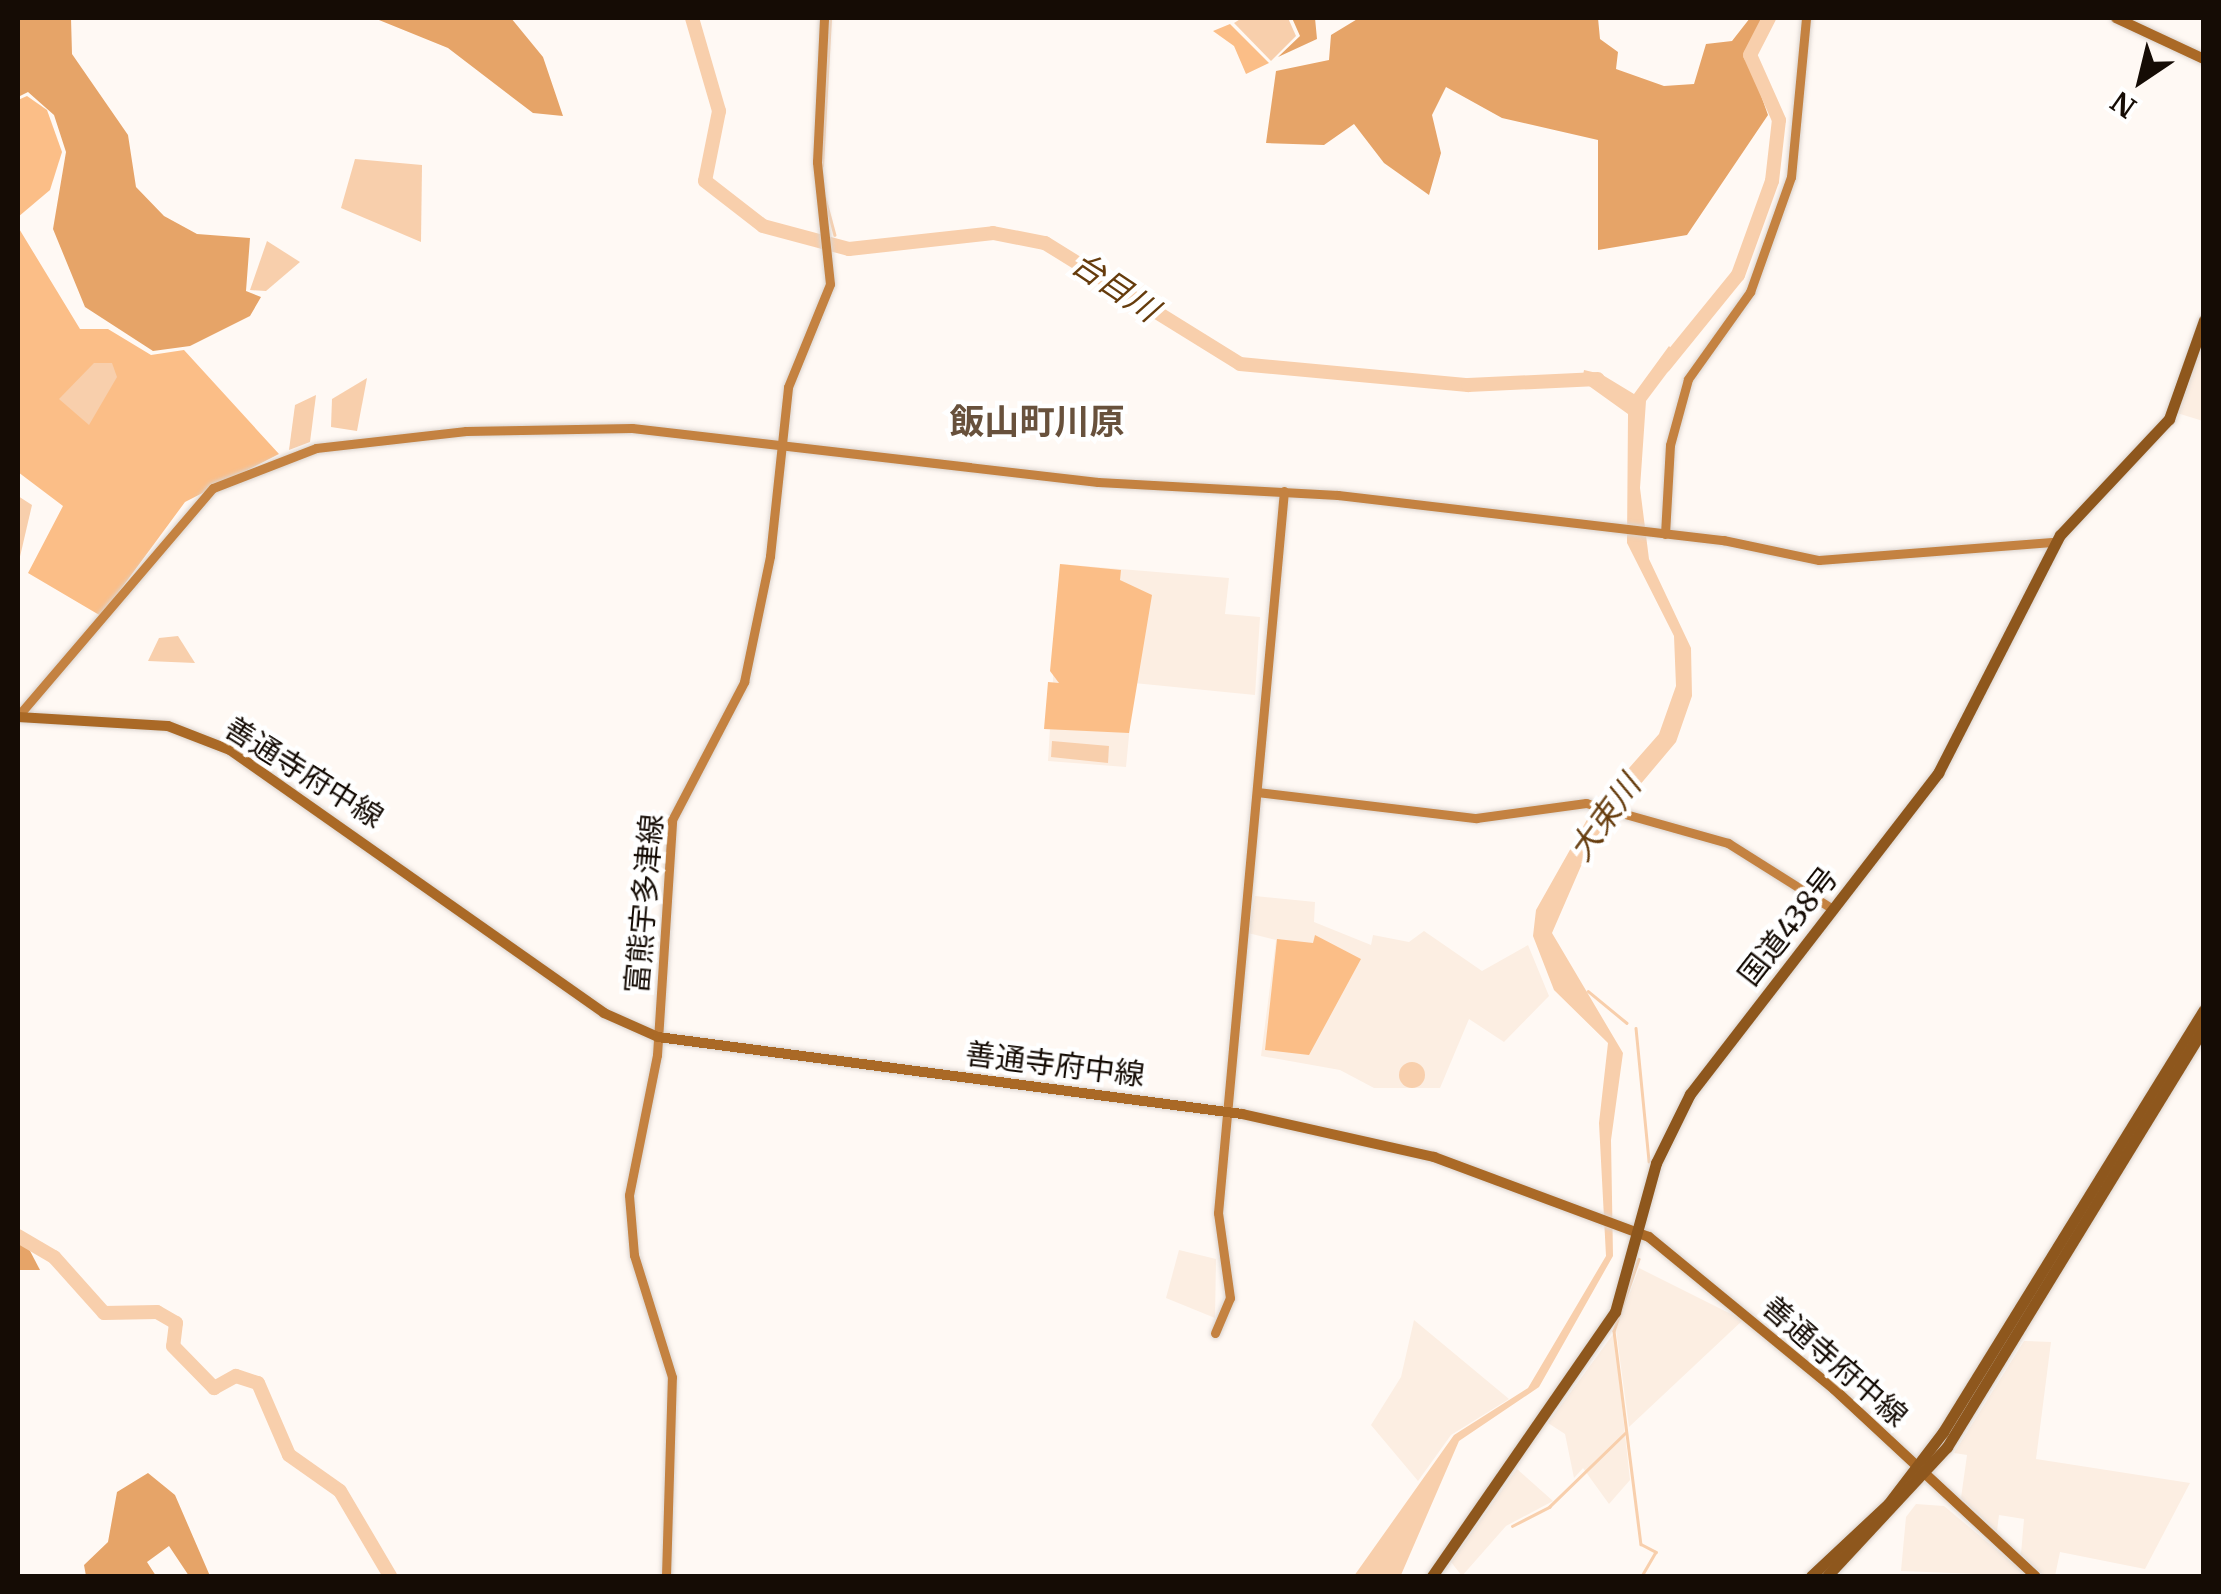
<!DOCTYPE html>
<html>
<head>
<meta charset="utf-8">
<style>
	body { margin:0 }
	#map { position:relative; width:2221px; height:1594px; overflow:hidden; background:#fff9f4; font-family:Merriweather,"Noto Sans JP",serif }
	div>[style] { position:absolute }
	.built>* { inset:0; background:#fceee2 }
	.green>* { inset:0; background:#fbbe87 }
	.forest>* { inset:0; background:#e6a468 }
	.water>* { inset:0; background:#f8cfac }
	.round { border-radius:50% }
	.stream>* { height:2.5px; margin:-1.25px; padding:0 1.25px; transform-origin:1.25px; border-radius:1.25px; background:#f8cfac }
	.river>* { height:14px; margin:-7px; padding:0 7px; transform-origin:7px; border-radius:7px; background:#f8cfac }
	.roads { filter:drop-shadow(0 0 2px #dad3ce) drop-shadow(0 0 2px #dad3ce) }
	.secondary>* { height:9px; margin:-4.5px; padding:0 4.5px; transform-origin:4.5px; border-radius:4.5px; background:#c48241 }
	.primary>* { height:10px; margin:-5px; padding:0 5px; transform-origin:5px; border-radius:5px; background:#aa6926 }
	.highway>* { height:11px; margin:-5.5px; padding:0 5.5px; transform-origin:5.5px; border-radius:5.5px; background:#8e571d }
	span { translate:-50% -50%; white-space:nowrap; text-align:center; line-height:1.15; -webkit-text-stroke:9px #fff; paint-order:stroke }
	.street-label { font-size:30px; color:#150c05 }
	.water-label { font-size:32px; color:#663c0d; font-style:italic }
	.quarter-label { font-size:35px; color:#68513c; font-weight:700 }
	.frame { position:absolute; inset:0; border:20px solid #150c05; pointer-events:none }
	.north { position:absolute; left:2091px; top:30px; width:100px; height:100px; -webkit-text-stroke:8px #fff; paint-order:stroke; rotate:215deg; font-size:28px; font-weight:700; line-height:40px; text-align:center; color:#150c05 }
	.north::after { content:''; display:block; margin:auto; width:35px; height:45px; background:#150c05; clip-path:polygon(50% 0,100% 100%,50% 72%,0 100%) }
</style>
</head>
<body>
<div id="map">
	<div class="built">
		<div style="clip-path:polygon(2203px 334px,2203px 421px,2177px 413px)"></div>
		<div style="clip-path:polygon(1060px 564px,1229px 578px,1225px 614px,1260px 617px,1255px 695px,1134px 683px,1126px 767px,1048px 761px)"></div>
		<div style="clip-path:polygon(1255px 896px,1315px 902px,1314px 922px,1371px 945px,1373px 935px,1409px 942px,1424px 931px,1482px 971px,1528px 945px,1549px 996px,1504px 1042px,1469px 1019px,1440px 1088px,1374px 1088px,1340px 1070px,1261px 1056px,1276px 940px,1248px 933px)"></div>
		<div style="clip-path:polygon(1179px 1250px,1216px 1259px,1215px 1318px,1166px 1298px)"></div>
		<div style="clip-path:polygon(1639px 1268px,1743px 1320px,1629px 1427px,1616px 1330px)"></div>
		<div style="clip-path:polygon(1414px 1320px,1509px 1399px,1451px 1435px,1418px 1481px,1371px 1425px,1401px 1377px)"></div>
		<div style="clip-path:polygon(1614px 1333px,1630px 1480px,1609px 1504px,1583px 1468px,1574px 1478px,1565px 1434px,1548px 1423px)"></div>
		<div style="clip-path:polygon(2024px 1341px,2051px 1342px,2036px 1459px,2190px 1483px,2145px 1569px,2060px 1552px,2055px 1576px,2044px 1576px,2021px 1554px,2024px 1519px,1999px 1515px,1997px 1531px,1961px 1498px,1967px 1455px,1954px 1453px)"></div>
		<div style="clip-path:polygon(1517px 1469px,1553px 1501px,1506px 1526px,1462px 1576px,1451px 1562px)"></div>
		<div style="clip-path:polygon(1916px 1504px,1944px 1506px,2028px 1576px,1901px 1571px,1906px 1517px)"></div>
	</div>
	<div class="green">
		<div style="clip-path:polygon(1230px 24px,1269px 63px,1246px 74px,1234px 46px,1213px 31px)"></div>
		<div style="clip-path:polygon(27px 96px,47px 110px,62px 152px,50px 190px,18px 217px,18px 100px)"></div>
		<div style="clip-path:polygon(18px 227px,80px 329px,108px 329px,151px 355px,184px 350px,279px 454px,185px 502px,101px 616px,28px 573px,63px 506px,18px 472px)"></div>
		<div style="clip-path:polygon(1060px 564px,1121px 570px,1120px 580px,1152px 595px,1129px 733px,1044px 729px,1048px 682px,1059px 683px,1050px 671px)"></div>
		<div style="clip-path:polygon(1315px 935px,1361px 959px,1309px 1055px,1265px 1050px,1277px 939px,1313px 943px)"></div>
	</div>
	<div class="forest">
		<div style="clip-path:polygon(18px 18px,71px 18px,72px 54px,128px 135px,136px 187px,164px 216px,197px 234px,250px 238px,246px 291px,261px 297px,250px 316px,190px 346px,153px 351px,85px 307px,53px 229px,66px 152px,54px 115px,28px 92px,18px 97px)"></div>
		<div style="clip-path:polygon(374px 18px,511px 18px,543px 57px,563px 116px,533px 113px,448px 48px)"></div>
		<div style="clip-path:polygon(1292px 18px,1315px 18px,1317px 39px,1278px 57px,1300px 36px)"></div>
		<div style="clip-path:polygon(1359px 18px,1598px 18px,1600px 39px,1618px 52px,1616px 69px,1664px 86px,1694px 84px,1706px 44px,1732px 41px,1750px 18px,1764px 18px,1746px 53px,1768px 115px,1687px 235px,1598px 250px,1598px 140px,1502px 118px,1446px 87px,1432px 115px,1441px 153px,1429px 195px,1384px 163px,1354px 124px,1324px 145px,1266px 143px,1276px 71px,1329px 60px,1331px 35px)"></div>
		<div style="clip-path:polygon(18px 1240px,29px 1249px,40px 1270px,18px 1270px)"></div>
		<div style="clip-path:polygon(148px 1473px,175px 1495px,210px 1576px,189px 1576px,169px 1546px,147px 1562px,156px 1576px,86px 1576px,84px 1565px,108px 1542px,117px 1492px)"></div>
	</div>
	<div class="water">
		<div style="clip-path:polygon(1242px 18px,1288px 18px,1296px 36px,1271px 61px,1234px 23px)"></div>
		<div style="clip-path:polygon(355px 159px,422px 165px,421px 242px,341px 208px)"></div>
		<div style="clip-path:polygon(267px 241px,300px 262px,266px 291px,250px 290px)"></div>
		<div style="clip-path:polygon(1669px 346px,1679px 357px,1646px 401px,1640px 488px,1649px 559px,1691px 648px,1692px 696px,1676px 742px,1591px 843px,1552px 933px,1623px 1053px,1611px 1140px,1613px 1256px,1539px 1387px,1459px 1441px,1401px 1575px,1354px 1576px,1454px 1435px,1528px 1388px,1606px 1256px,1599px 1123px,1608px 1043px,1554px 990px,1533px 936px,1536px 910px,1593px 809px,1659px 734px,1676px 686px,1674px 636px,1627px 543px,1628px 414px,1582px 381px,1584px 370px,1601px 374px,1634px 394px)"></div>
		<div style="clip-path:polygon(94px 363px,112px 363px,117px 377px,89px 425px,59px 399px)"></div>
		<div style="clip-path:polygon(367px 378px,357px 431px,331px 427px,332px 399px)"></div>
		<div style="clip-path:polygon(316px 395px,310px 442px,289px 450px,295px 405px)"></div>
		<div style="clip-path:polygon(18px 496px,32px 505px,19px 561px,18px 561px)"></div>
		<div style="clip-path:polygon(178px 636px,195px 663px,148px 661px,159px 638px)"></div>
		<div style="clip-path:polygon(1052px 741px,1109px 746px,1108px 763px,1051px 757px)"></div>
		<div class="round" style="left:1399px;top:1062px;width:26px;height:26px"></div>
	</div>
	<div class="stream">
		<div style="left:822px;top:166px;width:148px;rotate:-86.9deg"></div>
		<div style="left:825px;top:198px;width:38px;rotate:75deg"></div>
		<div style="left:838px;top:241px;width:6px;rotate:72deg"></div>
		<div style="left:1588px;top:991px;width:50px;rotate:39.4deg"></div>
		<div style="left:1636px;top:1028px;width:134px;rotate:84.4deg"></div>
		<div style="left:1639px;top:1259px;width:76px;rotate:109.1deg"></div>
		<div style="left:1614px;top:1331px;width:215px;rotate:82.8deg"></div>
		<div style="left:1641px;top:1544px;width:17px;rotate:28deg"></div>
		<div style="left:1656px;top:1552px;width:28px;rotate:120deg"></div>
		<div style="left:1512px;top:1526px;width:42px;rotate:-27.2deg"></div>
		<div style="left:1549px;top:1507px;width:107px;rotate:-44.2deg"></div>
	</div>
	<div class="river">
		<div style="left:692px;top:18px;width:97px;rotate:73.8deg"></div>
		<div style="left:719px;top:111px;width:71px;rotate:101.3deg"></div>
		<div style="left:705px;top:181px;width:73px;rotate:37.8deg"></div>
		<div style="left:763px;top:226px;width:89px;rotate:15deg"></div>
		<div style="left:849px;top:249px;width:145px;rotate:-6.3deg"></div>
		<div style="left:993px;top:233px;width:53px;rotate:10.9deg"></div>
		<div style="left:1045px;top:243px;width:229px;rotate:31.8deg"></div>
		<div style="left:1240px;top:364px;width:229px;rotate:5.3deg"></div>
		<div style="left:1468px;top:385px;width:130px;rotate:-2.6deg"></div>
		<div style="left:1664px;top:366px;width:117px;rotate:-50.9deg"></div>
		<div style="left:1738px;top:275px;width:100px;rotate:-70.1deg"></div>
		<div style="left:1772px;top:181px;width:61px;rotate:-83.5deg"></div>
		<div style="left:1779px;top:120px;width:71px;rotate:-114deg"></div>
		<div style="left:1750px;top:55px;width:42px;rotate:-62.8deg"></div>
		<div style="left:18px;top:1236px;width:42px;rotate:30.3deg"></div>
		<div style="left:54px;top:1257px;width:75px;rotate:48.2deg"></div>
		<div style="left:104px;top:1313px;width:53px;rotate:-1.1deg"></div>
		<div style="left:157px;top:1312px;width:22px;rotate:30deg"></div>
		<div style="left:176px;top:1323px;width:23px;rotate:97deg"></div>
		<div style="left:173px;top:1346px;width:59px;rotate:45.7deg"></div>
		<div style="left:214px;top:1388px;width:25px;rotate:-29deg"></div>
		<div style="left:236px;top:1376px;width:23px;rotate:18deg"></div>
		<div style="left:258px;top:1383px;width:78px;rotate:66.7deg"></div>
		<div style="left:289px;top:1455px;width:62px;rotate:35.2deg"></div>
		<div style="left:340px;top:1491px;width:99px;rotate:59.5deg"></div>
	</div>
	<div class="roads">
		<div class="secondary">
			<div style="left:1665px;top:534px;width:89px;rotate:-86.8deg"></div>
			<div style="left:1670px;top:445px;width:68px;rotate:-74.7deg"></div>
			<div style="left:1688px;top:379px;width:107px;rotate:-54.5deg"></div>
			<div style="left:1750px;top:292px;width:122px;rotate:-70.4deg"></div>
			<div style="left:1791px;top:177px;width:160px;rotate:-84.6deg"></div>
			<div style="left:18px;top:716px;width:300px;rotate:-49.5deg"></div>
			<div style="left:213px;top:488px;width:110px;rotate:-21.2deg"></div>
			<div style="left:316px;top:448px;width:151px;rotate:-6.5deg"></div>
			<div style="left:466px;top:431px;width:166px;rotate:-1deg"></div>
			<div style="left:632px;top:428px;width:469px;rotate:6.6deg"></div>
			<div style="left:1098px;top:482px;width:240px;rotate:3.1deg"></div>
			<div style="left:1338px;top:495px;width:388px;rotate:6.7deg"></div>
			<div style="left:1723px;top:540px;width:98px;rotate:11.8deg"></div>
			<div style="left:1819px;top:560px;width:237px;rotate:-4.4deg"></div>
			<div style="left:1257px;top:792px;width:221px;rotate:6.8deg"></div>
			<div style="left:1476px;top:818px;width:111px;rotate:-7.8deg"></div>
			<div style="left:1586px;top:803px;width:148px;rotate:15.7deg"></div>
			<div style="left:1728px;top:843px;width:124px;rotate:32.2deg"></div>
			<div style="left:1215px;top:1333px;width:38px;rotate:-67deg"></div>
			<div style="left:1230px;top:1298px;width:86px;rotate:-98deg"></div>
			<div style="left:1218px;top:1213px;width:725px;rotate:-84.78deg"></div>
			<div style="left:666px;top:1576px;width:199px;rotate:-88.3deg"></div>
			<div style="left:672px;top:1377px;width:128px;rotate:-107.3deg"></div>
			<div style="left:634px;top:1255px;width:60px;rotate:-94.8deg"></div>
			<div style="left:629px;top:1195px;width:143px;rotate:-78.7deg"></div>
			<div style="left:657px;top:1055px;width:235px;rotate:-86.3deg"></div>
			<div style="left:672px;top:820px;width:156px;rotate:-62.4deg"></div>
			<div style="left:744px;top:682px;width:129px;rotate:-78.3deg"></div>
			<div style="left:770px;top:556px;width:170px;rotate:-83.9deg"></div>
			<div style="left:788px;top:387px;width:111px;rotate:-67.8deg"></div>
			<div style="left:830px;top:284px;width:123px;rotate:-96.1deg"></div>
			<div style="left:817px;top:162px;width:144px;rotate:-87.2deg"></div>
		</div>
		<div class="primary">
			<div style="left:2116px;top:18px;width:97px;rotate:25deg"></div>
			<div style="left:18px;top:717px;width:150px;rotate:3.4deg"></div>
			<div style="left:168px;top:726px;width:66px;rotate:21.2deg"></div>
			<div style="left:230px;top:750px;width:457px;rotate:35.1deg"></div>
			<div style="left:604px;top:1013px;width:59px;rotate:24deg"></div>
			<div style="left:658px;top:1037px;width:589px;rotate:7.51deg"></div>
			<div style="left:1242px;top:1114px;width:197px;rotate:12.6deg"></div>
			<div style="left:1434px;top:1157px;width:229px;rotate:20.4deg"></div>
			<div style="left:1649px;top:1237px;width:239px;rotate:39.4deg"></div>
			<div style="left:1834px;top:1389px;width:275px;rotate:42.9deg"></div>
		</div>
		<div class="highway">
			<div style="left:1432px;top:1576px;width:321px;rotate:-55.3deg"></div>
			<div style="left:1615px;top:1312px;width:155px;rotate:-74.6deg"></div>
			<div style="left:1656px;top:1163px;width:77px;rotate:-63.8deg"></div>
			<div style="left:1690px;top:1094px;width:406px;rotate:-52.3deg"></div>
			<div style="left:1938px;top:773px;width:267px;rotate:-62.9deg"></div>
			<div style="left:2060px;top:535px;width:159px;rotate:-46.8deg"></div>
			<div style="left:2169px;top:419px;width:105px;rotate:-70.5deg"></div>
			<div style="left:1811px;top:1576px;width:105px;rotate:-43.1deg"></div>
			<div style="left:1888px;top:1504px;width:91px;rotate:-52.6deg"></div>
			<div style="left:1943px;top:1432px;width:496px;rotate:-58.3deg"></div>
			<div style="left:1827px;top:1576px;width:176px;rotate:-47.1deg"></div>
			<div style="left:1947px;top:1447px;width:492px;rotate:-58.5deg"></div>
		</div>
	</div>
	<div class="street-label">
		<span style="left:304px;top:772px;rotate:32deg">善通寺府中線</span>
		<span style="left:644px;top:904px;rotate:-85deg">富熊宇多津線</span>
		<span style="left:1788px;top:926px;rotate:-52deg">国道438号</span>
		<span style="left:1055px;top:1064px;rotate:7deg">善通寺府中線</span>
		<span style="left:1835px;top:1361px;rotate:41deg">善通寺府中線</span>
	</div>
	<div class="water-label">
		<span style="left:1115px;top:287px;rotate:34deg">台目川</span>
		<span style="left:1605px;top:818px;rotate:-54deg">大束川</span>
	</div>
	<div class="quarter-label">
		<span style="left:1037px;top:422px">飯山町川原</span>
	</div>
	<div class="frame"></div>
	<div class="north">N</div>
</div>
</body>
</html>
